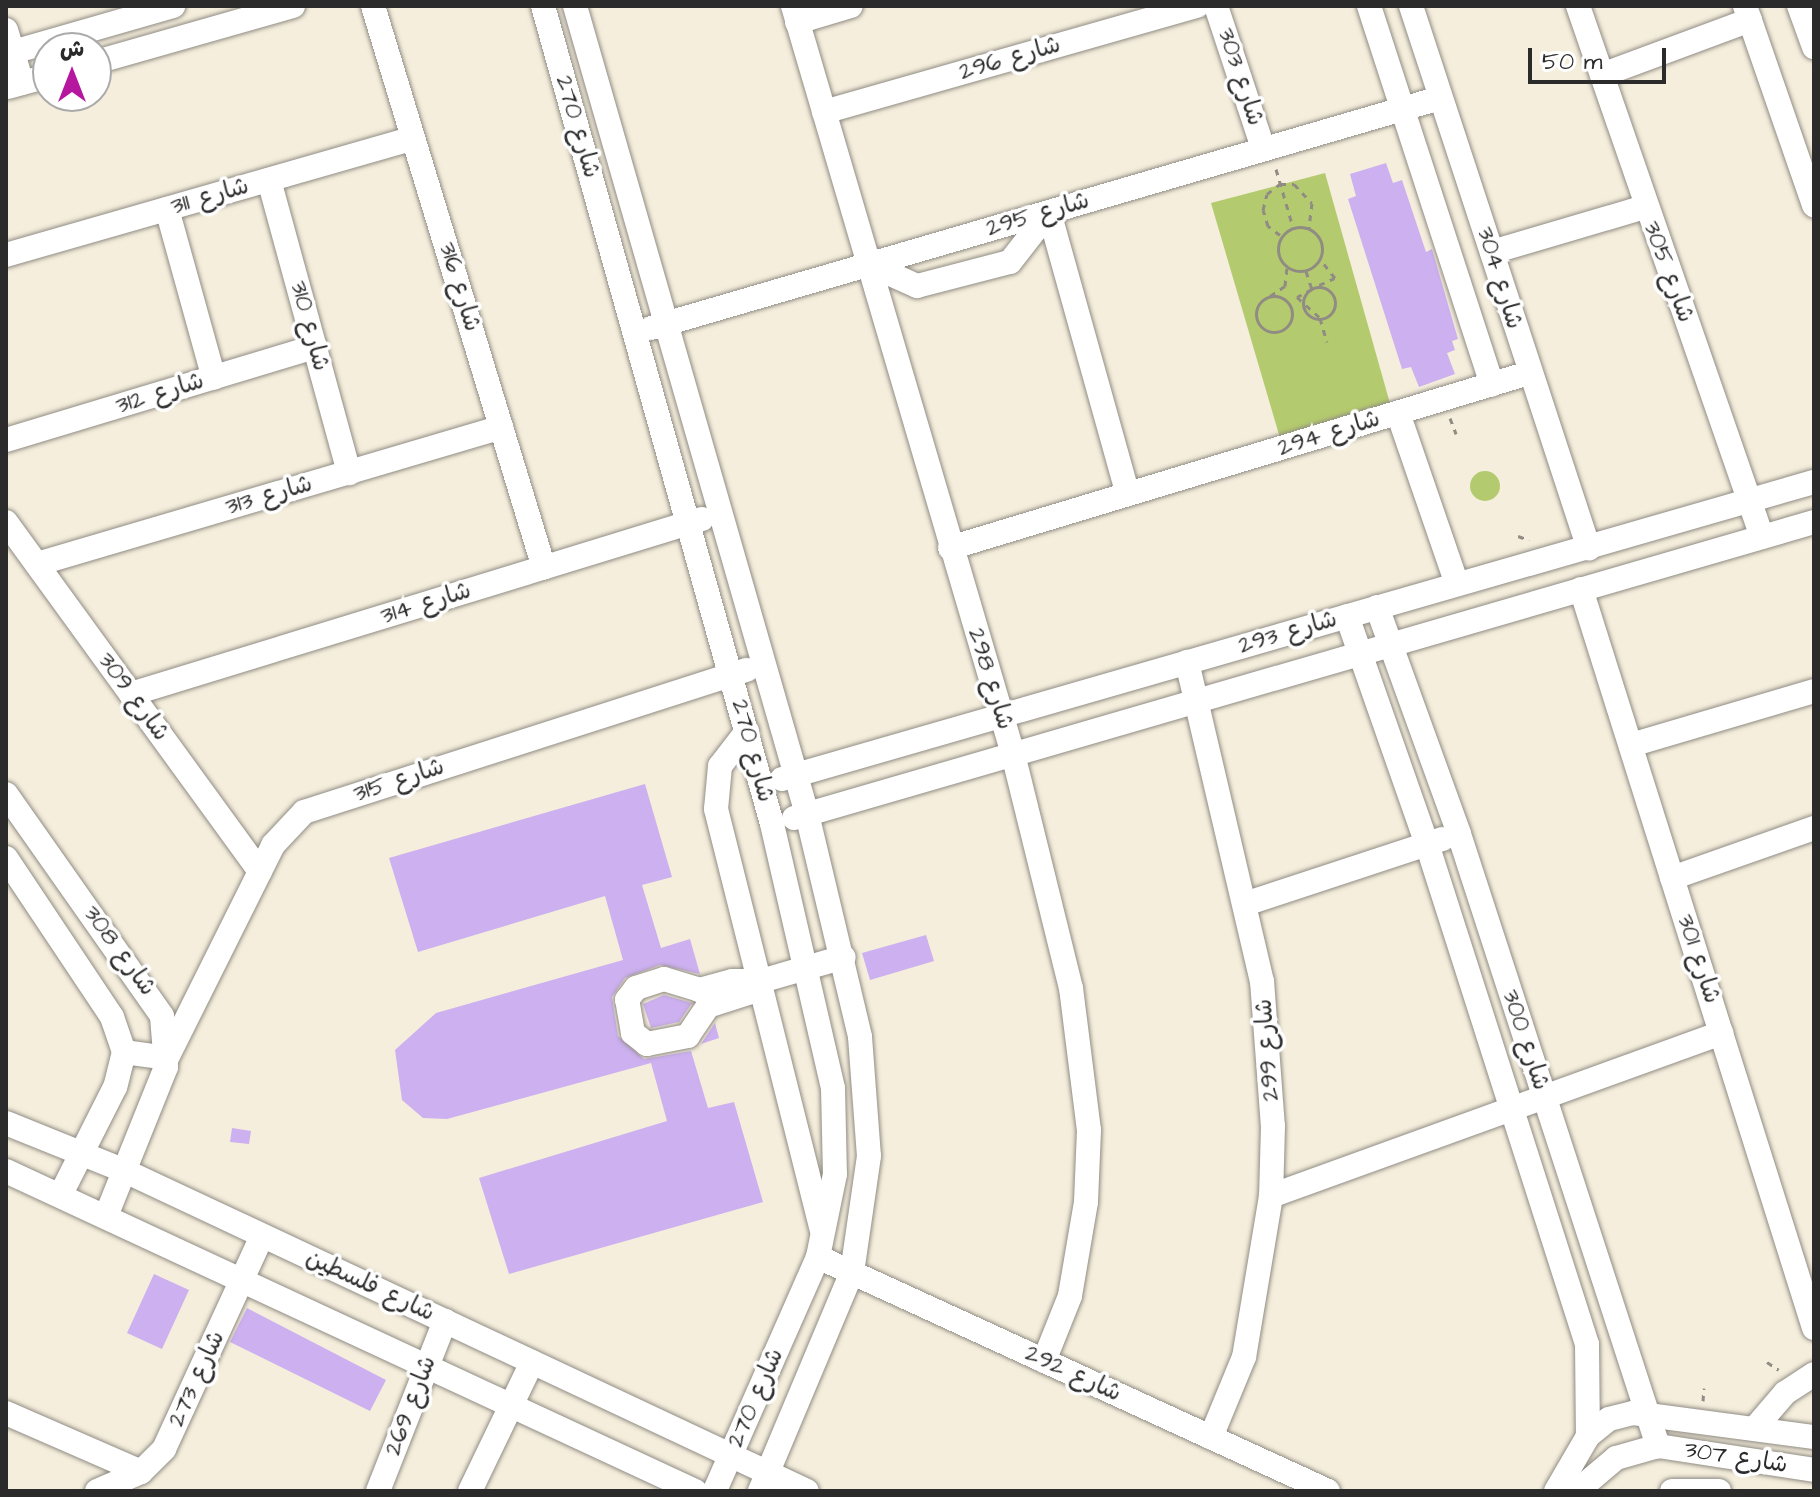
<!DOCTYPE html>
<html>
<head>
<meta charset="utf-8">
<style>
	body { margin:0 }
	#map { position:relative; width:1820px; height:1497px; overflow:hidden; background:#f5eedc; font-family:"Architects Daughter","Playpen Sans Arabic",sans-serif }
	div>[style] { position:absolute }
	.green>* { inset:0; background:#b4ca6e }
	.round { border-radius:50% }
	.building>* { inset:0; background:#ccb0f0 }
	.path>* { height:3px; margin-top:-1.5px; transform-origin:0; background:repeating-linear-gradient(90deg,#908c84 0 6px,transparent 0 12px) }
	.path>.ring { margin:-1.5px; padding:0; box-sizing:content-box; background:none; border:3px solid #908c84; border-radius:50% }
	.roads { filter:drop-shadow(0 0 2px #908c84) drop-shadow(0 0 2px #908c84) }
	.minor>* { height:24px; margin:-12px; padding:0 12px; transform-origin:12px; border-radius:12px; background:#fff }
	span { translate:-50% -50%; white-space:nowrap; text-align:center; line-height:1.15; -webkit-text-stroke:7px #fff; paint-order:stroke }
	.street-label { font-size:24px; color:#2b2b2b }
	.frame { position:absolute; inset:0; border:8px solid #2b2b2b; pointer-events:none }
	.north { position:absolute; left:32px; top:32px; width:80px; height:80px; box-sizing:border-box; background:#fff; border:2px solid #aaa; border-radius:50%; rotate:0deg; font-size:22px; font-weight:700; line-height:32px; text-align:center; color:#2b2b2b }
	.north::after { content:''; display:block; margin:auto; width:28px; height:36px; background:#b5179e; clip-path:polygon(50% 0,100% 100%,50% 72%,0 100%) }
	.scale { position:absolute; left:1528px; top:48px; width:138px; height:36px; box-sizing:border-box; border:4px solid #2b2b2b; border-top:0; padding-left:10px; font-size:24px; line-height:28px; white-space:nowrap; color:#2b2b2b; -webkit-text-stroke:6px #fff; paint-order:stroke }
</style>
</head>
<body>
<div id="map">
	<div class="green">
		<div style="clip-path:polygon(1325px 173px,1391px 407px,1280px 438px,1211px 203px)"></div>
		<div class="round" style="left:1470px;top:471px;width:30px;height:30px"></div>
	</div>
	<div class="building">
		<div style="clip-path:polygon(1386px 163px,1393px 183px,1402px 180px,1426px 252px,1432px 249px,1458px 339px,1452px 341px,1455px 350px,1447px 353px,1455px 374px,1419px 387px,1411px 367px,1402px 369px,1348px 199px,1356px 196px,1350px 174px)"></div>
		<div style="clip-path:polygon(645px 784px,672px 877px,642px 885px,661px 948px,690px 939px,700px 974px,660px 965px,625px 978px,612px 997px,618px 1036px,644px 1059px,691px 1051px,708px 1108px,734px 1102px,763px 1202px,509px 1274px,479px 1178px,667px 1121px,651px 1063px,447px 1119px,423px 1118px,402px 1100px,395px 1050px,436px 1013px,623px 960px,605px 896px,418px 952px,389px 858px)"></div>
		<div style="clip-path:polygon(926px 935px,934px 961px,870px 980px,862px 953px)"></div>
		<div style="clip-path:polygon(664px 995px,692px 1003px,679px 1022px,651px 1028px,643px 1004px)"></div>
		<div style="clip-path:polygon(715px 1023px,719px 1038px,701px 1044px)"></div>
		<div style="clip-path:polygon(232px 1128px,251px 1131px,249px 1144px,230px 1142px)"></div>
		<div style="clip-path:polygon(154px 1274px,189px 1290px,162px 1349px,127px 1333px)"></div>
		<div style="clip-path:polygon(247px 1308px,386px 1380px,370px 1411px,230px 1342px)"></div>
	</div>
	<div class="path">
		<div style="left:1276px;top:169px;width:60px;rotate:73.7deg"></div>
		<div class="ring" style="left:1278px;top:227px;width:41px;height:41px"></div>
		<div style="left:1280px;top:235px;width:15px;rotate:-143deg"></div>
		<div style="left:1268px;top:226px;width:17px;rotate:-107deg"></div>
		<div style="left:1263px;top:210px;width:16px;rotate:-76deg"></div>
		<div style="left:1267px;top:194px;width:16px;rotate:-38deg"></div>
		<div style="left:1280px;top:184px;width:14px"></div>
		<div style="left:1294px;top:184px;width:26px;rotate:47deg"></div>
		<div style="left:1312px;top:203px;width:26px;rotate:97deg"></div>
		<div style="left:1306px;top:271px;width:19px;rotate:72deg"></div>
		<div style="left:1312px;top:289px;width:17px;rotate:152deg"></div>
		<div style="left:1297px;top:297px;width:31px;rotate:42deg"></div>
		<div style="left:1320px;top:318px;width:25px;rotate:74deg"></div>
		<div style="left:1319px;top:285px;width:17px;rotate:-24deg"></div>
		<div style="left:1335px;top:278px;width:24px;rotate:-128deg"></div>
		<div class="ring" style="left:1303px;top:287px;width:29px;height:29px"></div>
		<div style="left:1270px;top:296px;width:18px;rotate:-34deg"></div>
		<div style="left:1285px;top:286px;width:18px;rotate:-84deg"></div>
		<div class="ring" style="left:1256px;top:296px;width:33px;height:33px"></div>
		<div style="left:1450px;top:418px;width:17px;rotate:69deg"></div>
		<div style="left:1518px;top:536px;width:12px;rotate:20deg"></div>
		<div style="left:1767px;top:1362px;width:14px;rotate:34deg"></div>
		<div style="left:1703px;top:1401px;width:13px;rotate:-86deg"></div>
	</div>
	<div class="roads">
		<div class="minor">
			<div style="left:373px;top:6px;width:587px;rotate:73.08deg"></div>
			<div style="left:543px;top:6px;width:849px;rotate:74.36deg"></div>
			<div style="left:772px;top:824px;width:271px;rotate:77deg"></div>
			<div style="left:833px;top:1088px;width:86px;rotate:88.7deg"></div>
			<div style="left:835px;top:1174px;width:85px;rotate:101.6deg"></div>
			<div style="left:818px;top:1257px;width:256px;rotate:113.8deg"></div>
			<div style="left:575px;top:6px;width:841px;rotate:73.98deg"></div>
			<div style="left:807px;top:814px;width:229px;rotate:76.6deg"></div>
			<div style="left:860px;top:1037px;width:119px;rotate:85.7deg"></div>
			<div style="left:869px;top:1156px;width:117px;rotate:98.3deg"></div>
			<div style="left:852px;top:1272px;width:238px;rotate:112.8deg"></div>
			<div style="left:793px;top:6px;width:780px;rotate:73.61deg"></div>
			<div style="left:1013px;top:754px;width:241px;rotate:76.1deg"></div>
			<div style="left:1071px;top:988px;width:143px;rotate:82.8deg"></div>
			<div style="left:1089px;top:1130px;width:72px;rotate:92.4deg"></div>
			<div style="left:1086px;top:1202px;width:95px;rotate:99.7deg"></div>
			<div style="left:1070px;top:1296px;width:70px;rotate:111.8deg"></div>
			<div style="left:1216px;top:6px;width:150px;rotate:71.7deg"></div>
			<div style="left:1369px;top:6px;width:398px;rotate:72deg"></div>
			<div style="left:1411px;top:6px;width:571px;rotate:71.85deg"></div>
			<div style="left:1578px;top:6px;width:562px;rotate:70.89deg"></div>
			<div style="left:1745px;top:6px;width:211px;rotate:70.9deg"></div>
			<div style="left:1799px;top:6px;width:44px;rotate:69.9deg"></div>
			<div style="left:797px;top:22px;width:56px;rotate:-16.5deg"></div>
			<div style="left:6px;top:30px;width:55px;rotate:73.2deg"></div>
			<div style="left:6px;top:54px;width:174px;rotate:-16deg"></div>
			<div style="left:96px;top:62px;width:205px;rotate:-15.9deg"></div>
			<div style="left:1602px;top:75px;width:158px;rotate:-20.4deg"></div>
			<div style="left:8px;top:87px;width:41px;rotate:-15.4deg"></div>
			<div style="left:824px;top:112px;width:388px;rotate:-15.9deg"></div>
			<div style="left:269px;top:180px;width:304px;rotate:74.7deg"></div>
			<div style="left:167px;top:209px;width:175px;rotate:74.5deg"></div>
			<div style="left:1049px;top:212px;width:293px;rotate:74.4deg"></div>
			<div style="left:1492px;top:252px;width:159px;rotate:-16.4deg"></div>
			<div style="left:6px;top:255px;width:423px;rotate:-16deg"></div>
			<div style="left:868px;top:264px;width:54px;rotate:24.2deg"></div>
			<div style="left:917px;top:286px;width:96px;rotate:-14.5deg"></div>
			<div style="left:1010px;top:262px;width:63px;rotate:-52deg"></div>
			<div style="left:651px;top:328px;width:822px;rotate:-16.25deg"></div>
			<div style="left:1398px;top:413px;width:181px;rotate:71deg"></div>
			<div style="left:6px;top:440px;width:323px;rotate:-16.8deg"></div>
			<div style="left:6px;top:522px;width:432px;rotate:54deg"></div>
			<div style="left:950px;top:548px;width:605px;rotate:-16.82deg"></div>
			<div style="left:37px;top:564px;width:484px;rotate:-16.4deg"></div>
			<div style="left:1581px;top:589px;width:775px;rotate:72.5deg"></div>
			<div style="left:1377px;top:607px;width:241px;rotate:70.1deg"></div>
			<div style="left:1459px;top:834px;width:644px;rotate:71.99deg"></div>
			<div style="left:1347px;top:616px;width:242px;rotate:70.7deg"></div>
			<div style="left:1427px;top:844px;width:525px;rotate:72.26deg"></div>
			<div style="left:1587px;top:1344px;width:92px;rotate:89.4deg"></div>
			<div style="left:1187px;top:662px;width:328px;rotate:76.8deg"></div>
			<div style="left:1262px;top:981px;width:145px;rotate:85.7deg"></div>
			<div style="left:1273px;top:1126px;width:70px;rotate:91.6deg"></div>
			<div style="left:1271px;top:1196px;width:163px;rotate:99.5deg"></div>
			<div style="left:1244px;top:1357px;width:87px;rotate:112.4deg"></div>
			<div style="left:131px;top:694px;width:597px;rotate:-17.04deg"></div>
			<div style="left:747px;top:731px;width:44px;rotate:127.6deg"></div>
			<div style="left:720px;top:766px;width:43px;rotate:95.3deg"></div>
			<div style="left:716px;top:809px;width:434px;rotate:75.9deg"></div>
			<div style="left:1631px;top:745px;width:191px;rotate:-16.4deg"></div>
			<div style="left:782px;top:779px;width:1074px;rotate:-16.06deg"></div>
			<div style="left:6px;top:794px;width:271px;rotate:54.9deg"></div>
			<div style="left:162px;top:1016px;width:51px;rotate:85.5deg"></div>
			<div style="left:166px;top:1067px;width:158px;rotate:111.9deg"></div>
			<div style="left:794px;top:818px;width:1062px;rotate:-16.18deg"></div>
			<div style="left:6px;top:858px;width:191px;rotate:56.3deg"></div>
			<div style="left:112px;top:1017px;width:37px;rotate:71deg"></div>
			<div style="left:124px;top:1052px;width:36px;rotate:104deg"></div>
			<div style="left:115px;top:1087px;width:120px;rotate:116.8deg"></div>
			<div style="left:1672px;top:878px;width:151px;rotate:-19.4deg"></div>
			<div style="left:1248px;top:903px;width:205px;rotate:-18.2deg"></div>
			<div style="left:664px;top:979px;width:37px;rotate:17deg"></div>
			<div style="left:699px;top:990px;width:34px;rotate:-15deg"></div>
			<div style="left:732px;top:981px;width:29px"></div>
			<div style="left:761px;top:981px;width:15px;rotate:132deg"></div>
			<div style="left:751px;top:992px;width:45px;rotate:162deg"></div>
			<div style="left:708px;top:1006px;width:36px;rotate:124deg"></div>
			<div style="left:688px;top:1036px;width:42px;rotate:169deg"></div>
			<div style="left:647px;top:1044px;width:18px;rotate:-142deg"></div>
			<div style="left:633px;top:1033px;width:34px;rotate:-100deg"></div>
			<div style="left:627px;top:1000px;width:15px;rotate:-53deg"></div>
			<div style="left:636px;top:988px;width:29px;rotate:-18deg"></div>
			<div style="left:761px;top:981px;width:86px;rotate:-16.1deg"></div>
			<div style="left:124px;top:1052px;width:43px;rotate:7.9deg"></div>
			<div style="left:167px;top:1058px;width:238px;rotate:-63.5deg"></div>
			<div style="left:273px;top:845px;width:45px;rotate:-46.8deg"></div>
			<div style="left:304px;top:812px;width:465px;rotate:-17.8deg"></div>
			<div style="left:6px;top:1123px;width:128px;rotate:22deg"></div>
			<div style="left:125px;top:1171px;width:753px;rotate:25.14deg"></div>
			<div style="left:6px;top:1171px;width:760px;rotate:24.91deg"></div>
			<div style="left:1271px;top:1196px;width:479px;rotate:-19.9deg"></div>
			<div style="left:818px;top:1257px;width:561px;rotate:24.65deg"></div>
			<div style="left:6px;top:1413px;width:147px;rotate:23.6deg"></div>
			<div style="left:1755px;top:1428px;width:46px;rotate:-49.4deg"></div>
			<div style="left:1785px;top:1393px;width:35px;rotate:-33deg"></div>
			<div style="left:97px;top:1491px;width:48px;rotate:-23.4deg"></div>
			<div style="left:141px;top:1472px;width:33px;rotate:-45deg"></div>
			<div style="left:164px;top:1449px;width:234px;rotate:-65.3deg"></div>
			<div style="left:378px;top:1491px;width:183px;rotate:-68.5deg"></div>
			<div style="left:470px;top:1491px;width:143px;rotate:-64.3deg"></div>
			<div style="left:1556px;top:1491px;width:64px;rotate:-59.8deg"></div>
			<div style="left:1588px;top:1436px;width:27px;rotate:-39deg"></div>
			<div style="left:1609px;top:1419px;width:25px;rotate:-14deg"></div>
			<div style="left:1633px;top:1413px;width:183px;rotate:7.6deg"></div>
			<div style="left:1577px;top:1491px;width:51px;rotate:-40.2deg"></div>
			<div style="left:1616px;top:1458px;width:44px;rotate:-15.9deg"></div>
			<div style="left:1658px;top:1446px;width:158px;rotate:8.7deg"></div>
			<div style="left:1672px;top:1491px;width:47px"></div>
		</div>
	</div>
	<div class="street-label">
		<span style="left:1010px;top:59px;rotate:-16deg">شارع 296</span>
		<span style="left:1240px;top:77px;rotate:72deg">شارع 303</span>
		<span style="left:577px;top:127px;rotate:74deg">شارع 270</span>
		<span style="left:210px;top:197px;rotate:-16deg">شارع 311</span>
		<span style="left:1038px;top:215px;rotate:-16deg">شارع 295</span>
		<span style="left:1668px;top:272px;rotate:70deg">شارع 305</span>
		<span style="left:1499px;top:278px;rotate:73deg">شارع 304</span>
		<span style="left:459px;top:287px;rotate:73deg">شارع 316</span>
		<span style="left:309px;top:326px;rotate:75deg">شارع 310</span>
		<span style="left:160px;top:394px;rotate:-17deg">شارع 312</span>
		<span style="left:1329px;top:434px;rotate:-17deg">شارع 294</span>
		<span style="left:269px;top:496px;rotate:-16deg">شارع 313</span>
		<span style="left:426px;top:604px;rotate:-17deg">شارع 314</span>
		<span style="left:1288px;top:633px;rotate:-16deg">شارع 293</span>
		<span style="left:990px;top:679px;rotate:73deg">شارع 298</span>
		<span style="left:133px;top:697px;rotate:54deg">شارع 309</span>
		<span style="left:752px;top:751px;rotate:75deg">شارع 270</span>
		<span style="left:399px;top:781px;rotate:-18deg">شارع 315</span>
		<span style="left:119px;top:951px;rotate:54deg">شارع 308</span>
		<span style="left:1698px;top:959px;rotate:72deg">شارع 301</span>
		<span style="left:1525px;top:1040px;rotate:72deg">شارع 300</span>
		<span style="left:1268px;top:1050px;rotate:-94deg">شارع 299</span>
		<span style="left:370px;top:1286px;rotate:25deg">شارع فلسطين</span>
		<span style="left:1073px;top:1374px;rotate:25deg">شارع 292</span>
		<span style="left:197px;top:1379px;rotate:-65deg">شارع 273</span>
		<span style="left:756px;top:1398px;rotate:-66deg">شارع 270</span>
		<span style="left:411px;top:1406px;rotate:-69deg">شارع 269</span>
		<span style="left:1736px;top:1458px;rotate:9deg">شارع 307</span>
	</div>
	<div class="frame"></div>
	<div class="north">ش</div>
	<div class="scale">50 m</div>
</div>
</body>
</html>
